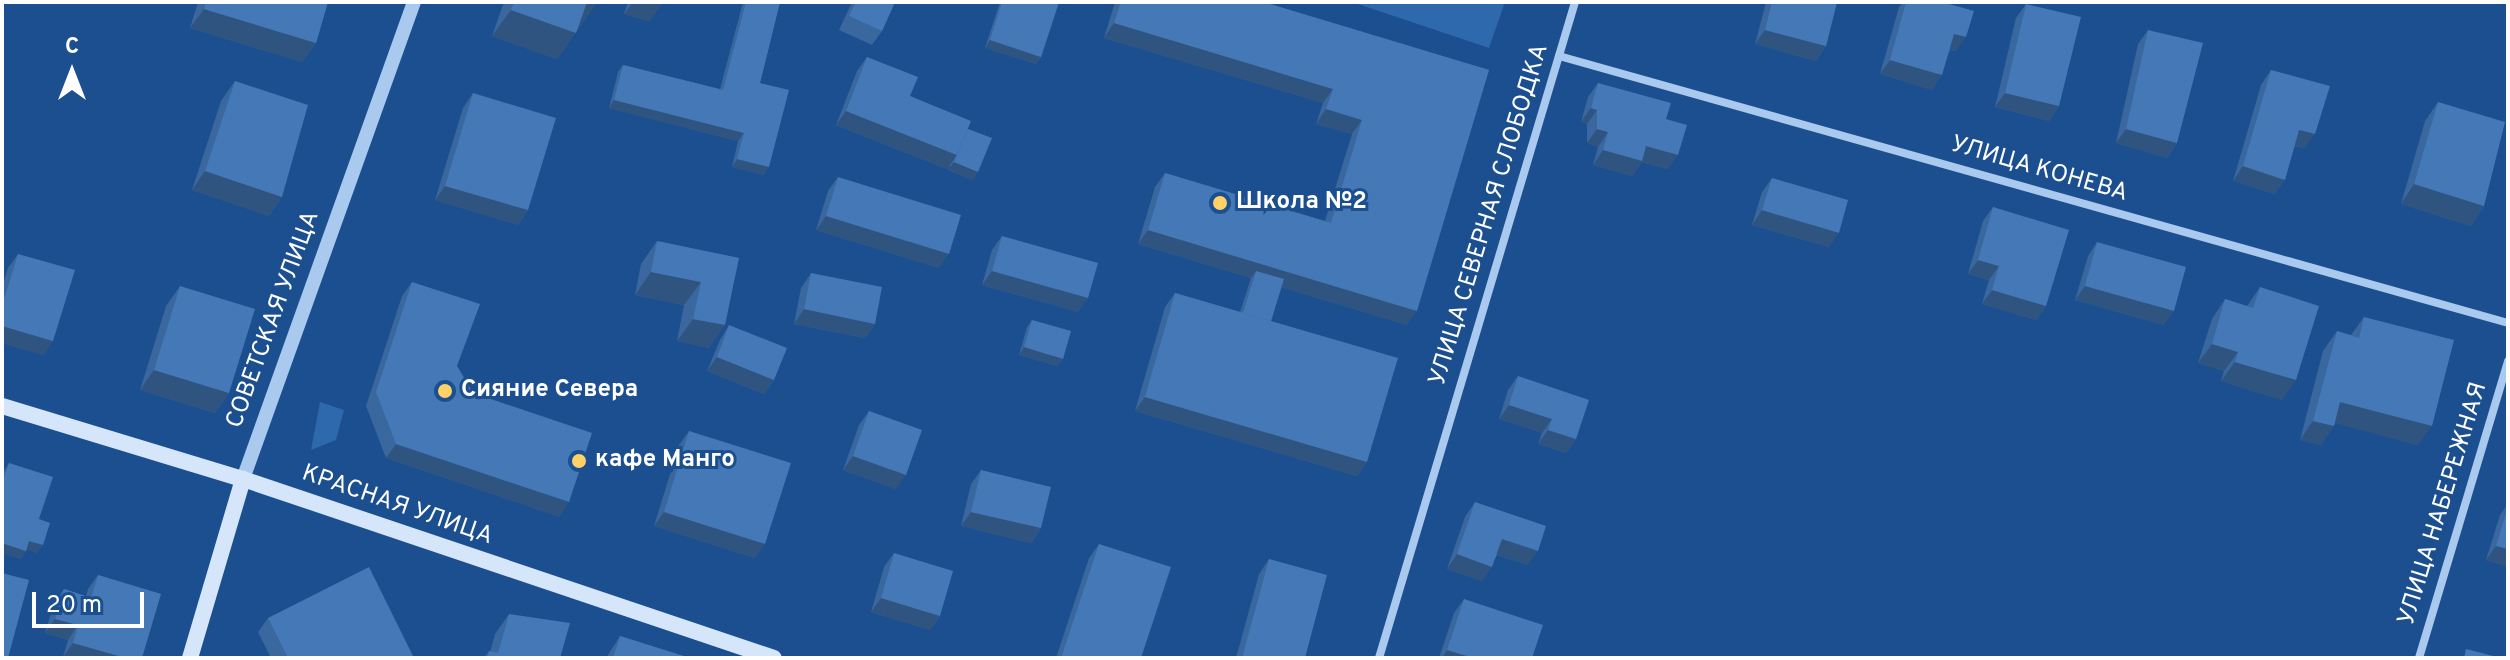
<!DOCTYPE html>
<html>
<head>
<meta charset="utf-8">
<style>
	body { margin:0 }
	#map { position:relative; width:2510px; height:660px; overflow:hidden; background:#1b4f8f; font-family:Overpass,sans-serif }
	div>[style] { position:absolute }
	.green>* { inset:0; background:#2e69ad }
	.minor>* { height:8px; margin:-4px; padding:0 4px; transform-origin:4px; border-radius:4px; background:#a9c9ee }
	.tertiary>* { height:14px; margin:-7px; padding:0 7px; transform-origin:7px; border-radius:7px; background:#a9c9ee }
	.secondary>* { height:16px; margin:-8px; padding:0 8px; transform-origin:8px; border-radius:8px; background:#d6e6fa }
	.wall>* { inset:0; background:#3a679d }
	.shaded-wall>* { inset:0; background:#305480 }
	.building>* { inset:0; background:#4478b7 }
	.dots>* { width:22px; height:22px; translate:-50% -50%; box-sizing:border-box; border:4px solid #1b4f8f; border-radius:50% }
	span { translate:-50% -50%; white-space:nowrap; text-align:center; line-height:1.15; -webkit-text-stroke:6px #1b4f8f; paint-order:stroke }
	.street-label { font-size:24px; color:#fff }
	.poi-label { font-size:24px; color:#fff; font-weight:700 }
	.left { translate:0 -50%; text-align:left }
	.frame { position:absolute; inset:0; border:4px solid #fff; pointer-events:none }
	.north { position:absolute; left:32px; top:32px; width:80px; height:80px; -webkit-text-stroke:6px #1b4f8f; paint-order:stroke; rotate:0deg; font-size:22px; font-weight:700; line-height:32px; text-align:center; color:#fff }
	.north::after { content:''; display:block; margin:auto; width:28px; height:36px; background:#fff; clip-path:polygon(50% 0,100% 100%,50% 72%,0 100%) }
	.scale { position:absolute; left:32px; top:592px; width:112px; height:36px; box-sizing:border-box; border:4px solid #fff; border-top:0; padding-left:10px; font-size:24px; line-height:28px; white-space:nowrap; color:#fff; -webkit-text-stroke:6px #1b4f8f; paint-order:stroke }
</style>
</head>
<body>
<div id="map">
	<div class="green">
		<div style="clip-path:polygon(1352px 2px,1505px 2px,1489px 48px)"></div>
		<div style="clip-path:polygon(320px 402px,344px 410px,336px 440px,311px 450px)"></div>
	</div>
	<div class="minor">
		<div style="left:1559px;top:56px;width:986px;rotate:15.71deg"></div>
		<div style="left:1379px;top:658px;width:685px;rotate:-73.36deg"></div>
		<div style="left:2419px;top:658px;width:310px;rotate:-73.3deg"></div>
	</div>
	<div class="tertiary">
		<div style="left:243px;top:479px;width:507px;rotate:-70.28deg"></div>
	</div>
	<div class="secondary">
		<div style="left:2px;top:406px;width:252px;rotate:16.9deg"></div>
		<div style="left:243px;top:479px;width:560px;rotate:18.63deg"></div>
		<div style="left:190px;top:658px;width:187px;rotate:-73.5deg"></div>
	</div>
	<div class="wall">
		<div style="clip-path:polygon(198px 2px,328px 2px,316px 43px,302px 62px,190px 28px)"></div>
		<div style="clip-path:polygon(504px 2px,597px 2px,557px 59px,492px 36px)"></div>
		<div style="clip-path:polygon(628px 2px,663px 2px,649px 21px,624px 14px)"></div>
		<div style="clip-path:polygon(743px 2px,780px 2px,760px 83px,764px 175px,732px 167px,738px 141px,609px 108px,618px 72px,623px 65px,720px 89px)"></div>
		<div style="clip-path:polygon(852px 2px,895px 2px,882px 31px,872px 45px,839px 30px)"></div>
		<div style="clip-path:polygon(1000px 2px,1059px 2px,1041px 57px,1036px 64px,985px 48px)"></div>
		<div style="clip-path:polygon(1115px 2px,1263px 2px,1489px 70px,1407px 325px,1281px 287px,1271px 321px,1367px 462px,1357px 476px,1135px 411px,1165px 307px,1175px 293px,1240px 312px,1251px 278px,1138px 244px,1155px 187px,1165px 173px,1325px 221px,1352px 134px,1316px 124px,1323px 103px,1104px 38px)"></div>
		<div style="clip-path:polygon(1766px 2px,1837px 2px,1826px 46px,1816px 61px,1755px 44px)"></div>
		<div style="clip-path:polygon(1903px 2px,1942px 2px,1956px 51px,1950px 50px,1932px 90px,1880px 74px,1899px 7px)"></div>
		<div style="clip-path:polygon(2026px 4px,2059px 106px,2049px 121px,1995px 107px,2016px 18px)"></div>
		<div style="clip-path:polygon(2148px 30px,2177px 143px,2167px 158px,2116px 143px,2138px 44px)"></div>
		<div style="clip-path:polygon(867px 57px,910px 96px,968px 129px,973px 180px,948px 170px,951px 164px,947px 169px,836px 125px,857px 71px)"></div>
		<div style="clip-path:polygon(2271px 70px,2305px 148px,2295px 146px,2275px 194px,2233px 181px,2261px 85px)"></div>
		<div style="clip-path:polygon(235px 81px,282px 197px,269px 216px,192px 190px,221px 101px)"></div>
		<div style="clip-path:polygon(1598px 83px,1666px 119px,1668px 169px,1642px 162px,1632px 176px,1593px 165px,1598px 147px,1587px 143px,1587px 124px,1581px 122px,1588px 97px)"></div>
		<div style="clip-path:polygon(473px 93px,528px 210px,518px 225px,435px 200px,463px 108px)"></div>
		<div style="clip-path:polygon(2438px 102px,2484px 206px,2471px 226px,2401px 204px,2425px 121px)"></div>
		<div style="clip-path:polygon(838px 177px,939px 268px,816px 230px,828px 191px)"></div>
		<div style="clip-path:polygon(1772px 178px,1829px 247px,1752px 225px,1762px 192px)"></div>
		<div style="clip-path:polygon(1993px 207px,2046px 306px,2036px 320px,1982px 304px,1989px 280px,1968px 274px,1983px 221px)"></div>
		<div style="clip-path:polygon(1002px 236px,1078px 312px,982px 285px,992px 250px)"></div>
		<div style="clip-path:polygon(657px 241px,739px 258px,709px 348px,677px 341px,684px 305px,635px 295px,641px 264px)"></div>
		<div style="clip-path:polygon(2097px 242px,2164px 325px,2075px 300px,2088px 256px)"></div>
		<div style="clip-path:polygon(18px 254px,53px 341px,43px 355px,2px 343px,2px 287px,8px 268px)"></div>
		<div style="clip-path:polygon(811px 273px,875px 324px,865px 338px,794px 324px,801px 288px)"></div>
		<div style="clip-path:polygon(412px 282px,457px 366px,473px 393px,560px 517px,386px 458px,366px 406px,402px 296px)"></div>
		<div style="clip-path:polygon(180px 286px,229px 393px,215px 413px,140px 390px,166px 306px)"></div>
		<div style="clip-path:polygon(2260px 287px,2282px 400px,2221px 381px,2224px 371px,2198px 363px,2212px 319px,2225px 299px,2247px 306px)"></div>
		<div style="clip-path:polygon(2364px 317px,2418px 445px,2335px 423px,2321px 445px,2300px 440px,2323px 351px,2337px 331px,2351px 335px)"></div>
		<div style="clip-path:polygon(1032px 320px,1058px 366px,1019px 355px,1027px 327px)"></div>
		<div style="clip-path:polygon(729px 325px,774px 380px,764px 394px,707px 371px,720px 340px)"></div>
		<div style="clip-path:polygon(1518px 376px,1576px 439px,1566px 453px,1538px 444px,1542px 433px,1499px 419px,1508px 390px)"></div>
		<div style="clip-path:polygon(869px 411px,896px 489px,843px 470px,859px 425px)"></div>
		<div style="clip-path:polygon(689px 431px,755px 558px,654px 526px,679px 445px)"></div>
		<div style="clip-path:polygon(9px 463px,39px 519px,37px 553px,27px 549px,21px 559px,2px 553px,2px 474px)"></div>
		<div style="clip-path:polygon(981px 470px,1041px 528px,1031px 543px,961px 526px,971px 484px)"></div>
		<div style="clip-path:polygon(1475px 502px,1528px 565px,1497px 555px,1482px 581px,1447px 569px,1465px 517px)"></div>
		<div style="clip-path:polygon(2508px 504px,2508px 567px,2486px 560px,2500px 515px)"></div>
		<div style="clip-path:polygon(1099px 544px,1141px 658px,1056px 658px,1089px 558px)"></div>
		<div style="clip-path:polygon(894px 553px,940px 616px,930px 630px,871px 612px,884px 567px)"></div>
		<div style="clip-path:polygon(1269px 559px,1305px 658px,1236px 658px,1259px 574px)"></div>
		<div style="clip-path:polygon(98px 575px,161px 594px,63px 657px,68px 640px,45px 633px,54px 603px,64px 589px,86px 596px,88px 589px)"></div>
		<div style="clip-path:polygon(1464px 599px,1532px 658px,1439px 658px,1454px 613px)"></div>
		<div style="clip-path:polygon(509px 614px,560px 658px,484px 658px,489px 651px,490px 652px,495px 634px)"></div>
		<div style="clip-path:polygon(268px 618px,414px 658px,271px 658px,258px 632px)"></div>
		<div style="clip-path:polygon(620px 636px,690px 658px,606px 658px)"></div>
	</div>
	<div class="shaded-wall">
		<div style="clip-path:polygon(587px 2px,596px 4px,577px 31px)"></div>
		<div style="clip-path:polygon(633px 2px,663px 2px,649px 21px,624px 14px)"></div>
		<div style="clip-path:polygon(204px 9px,316px 43px,302px 62px,190px 28px)"></div>
		<div style="clip-path:polygon(511px 10px,576px 33px,557px 59px,492px 36px)"></div>
		<div style="clip-path:polygon(1114px 23px,1333px 89px,1323px 103px,1104px 38px)"></div>
		<div style="clip-path:polygon(1765px 30px,1826px 46px,1816px 61px,1755px 44px)"></div>
		<div style="clip-path:polygon(1954px 34px,1966px 37px,1956px 51px,1944px 48px)"></div>
		<div style="clip-path:polygon(990px 40px,1041px 57px,1036px 64px,985px 48px)"></div>
		<div style="clip-path:polygon(1890px 60px,1942px 75px,1932px 90px,1880px 74px)"></div>
		<div style="clip-path:polygon(2005px 93px,2059px 106px,2049px 121px,1995px 107px)"></div>
		<div style="clip-path:polygon(614px 100px,744px 133px,738px 141px,609px 108px)"></div>
		<div style="clip-path:polygon(1591px 108px,1597px 110px,1587px 124px,1581px 122px)"></div>
		<div style="clip-path:polygon(1326px 109px,1362px 120px,1352px 134px,1316px 124px)"></div>
		<div style="clip-path:polygon(846px 111px,957px 155px,947px 169px,836px 125px)"></div>
		<div style="clip-path:polygon(1597px 129px,1608px 132px,1598px 147px,1587px 143px)"></div>
		<div style="clip-path:polygon(2126px 129px,2177px 143px,2167px 158px,2116px 143px)"></div>
		<div style="clip-path:polygon(2299px 130px,2315px 134px,2305px 148px,2289px 144px)"></div>
		<div style="clip-path:polygon(1646px 146px,1678px 155px,1668px 169px,1642px 162px,1632px 176px,1593px 165px,1603px 150px)"></div>
		<div style="clip-path:polygon(737px 159px,769px 167px,764px 175px,732px 167px)"></div>
		<div style="clip-path:polygon(954px 162px,978px 172px,973px 180px,948px 170px)"></div>
		<div style="clip-path:polygon(2243px 166px,2285px 180px,2275px 194px,2233px 181px)"></div>
		<div style="clip-path:polygon(205px 171px,282px 197px,269px 216px,192px 190px)"></div>
		<div style="clip-path:polygon(2414px 184px,2484px 206px,2471px 226px,2401px 204px)"></div>
		<div style="clip-path:polygon(445px 186px,528px 210px,518px 225px,435px 200px)"></div>
		<div style="clip-path:polygon(1762px 210px,1839px 233px,1829px 247px,1752px 225px)"></div>
		<div style="clip-path:polygon(826px 216px,949px 254px,939px 268px,816px 230px)"></div>
		<div style="clip-path:polygon(1148px 230px,1417px 311px,1407px 325px,1254px 279px,1256px 271px,1251px 278px,1138px 244px)"></div>
		<div style="clip-path:polygon(1978px 260px,1999px 266px,1989px 280px,1968px 274px)"></div>
		<div style="clip-path:polygon(992px 271px,1088px 298px,1078px 312px,982px 285px)"></div>
		<div style="clip-path:polygon(651px 272px,701px 282px,684px 305px,635px 295px)"></div>
		<div style="clip-path:polygon(2085px 286px,2174px 311px,2164px 325px,2075px 300px)"></div>
		<div style="clip-path:polygon(1992px 290px,2046px 306px,2036px 320px,1982px 304px)"></div>
		<div style="clip-path:polygon(804px 309px,875px 324px,865px 338px,794px 324px)"></div>
		<div style="clip-path:polygon(693px 319px,725px 325px,709px 348px,677px 341px)"></div>
		<div style="clip-path:polygon(2px 326px,53px 341px,43px 355px,2px 343px)"></div>
		<div style="clip-path:polygon(2212px 344px,2238px 352px,2224px 371px,2198px 363px)"></div>
		<div style="clip-path:polygon(1024px 347px,1063px 359px,1058px 366px,1019px 355px)"></div>
		<div style="clip-path:polygon(717px 357px,774px 380px,764px 394px,707px 371px)"></div>
		<div style="clip-path:polygon(2235px 362px,2296px 380px,2282px 400px,2221px 381px)"></div>
		<div style="clip-path:polygon(154px 370px,229px 393px,215px 413px,140px 390px)"></div>
		<div style="clip-path:polygon(1145px 397px,1367px 462px,1357px 476px,1135px 411px)"></div>
		<div style="clip-path:polygon(2340px 402px,2432px 426px,2418px 445px,2327px 421px)"></div>
		<div style="clip-path:polygon(1509px 405px,1552px 419px,1542px 433px,1499px 419px)"></div>
		<div style="clip-path:polygon(2313px 421px,2334px 426px,2321px 445px,2300px 440px)"></div>
		<div style="clip-path:polygon(1548px 430px,1576px 439px,1566px 453px,1538px 444px)"></div>
		<div style="clip-path:polygon(396px 444px,569px 502px,560px 517px,386px 458px)"></div>
		<div style="clip-path:polygon(853px 456px,906px 475px,896px 489px,843px 470px)"></div>
		<div style="clip-path:polygon(664px 512px,765px 544px,755px 558px,654px 526px)"></div>
		<div style="clip-path:polygon(971px 512px,1041px 528px,1031px 543px,961px 526px)"></div>
		<div style="clip-path:polygon(1502px 539px,1538px 551px,1528px 565px,1492px 553px)"></div>
		<div style="clip-path:polygon(29px 541px,43px 545px,37px 553px,24px 548px)"></div>
		<div style="clip-path:polygon(2px 543px,26px 551px,21px 559px,2px 553px)"></div>
		<div style="clip-path:polygon(2496px 546px,2508px 549px,2508px 567px,2486px 560px)"></div>
		<div style="clip-path:polygon(1457px 554px,1492px 567px,1482px 581px,1447px 569px)"></div>
		<div style="clip-path:polygon(881px 598px,940px 616px,930px 630px,871px 612px)"></div>
		<div style="clip-path:polygon(55px 619px,78px 625px,68px 640px,45px 633px)"></div>
		<div style="clip-path:polygon(73px 643px,125px 658px,63px 657px)"></div>
		<div style="clip-path:polygon(1447px 650px,1474px 658px,1442px 658px)"></div>
	</div>
	<div class="building">
		<div style="clip-path:polygon(206px 2px,328px 2px,316px 43px,204px 9px)"></div>
		<div style="clip-path:polygon(514px 2px,587px 2px,576px 33px,511px 10px)"></div>
		<div style="clip-path:polygon(746px 2px,780px 2px,760px 83px,789px 90px,769px 167px,737px 159px,744px 133px,614px 100px,623px 65px,723px 90px)"></div>
		<div style="clip-path:polygon(856px 2px,895px 2px,882px 31px,849px 16px)"></div>
		<div style="clip-path:polygon(1002px 2px,1059px 2px,1041px 57px,990px 40px)"></div>
		<div style="clip-path:polygon(1121px 2px,1263px 2px,1489px 70px,1417px 311px,1148px 230px,1165px 173px,1331px 223px,1362px 120px,1326px 109px,1333px 89px,1114px 23px)"></div>
		<div style="clip-path:polygon(1772px 2px,1837px 2px,1826px 46px,1765px 30px)"></div>
		<div style="clip-path:polygon(1906px 2px,1942px 2px,1974px 11px,1966px 37px,1954px 34px,1942px 75px,1890px 60px)"></div>
		<div style="clip-path:polygon(2026px 4px,2081px 17px,2059px 106px,2005px 93px)"></div>
		<div style="clip-path:polygon(2148px 30px,2203px 43px,2177px 143px,2126px 129px)"></div>
		<div style="clip-path:polygon(867px 57px,918px 77px,910px 96px,971px 121px,957px 155px,846px 111px)"></div>
		<div style="clip-path:polygon(2271px 70px,2330px 86px,2315px 134px,2299px 130px,2285px 180px,2243px 166px)"></div>
		<div style="clip-path:polygon(235px 81px,308px 105px,282px 197px,205px 171px)"></div>
		<div style="clip-path:polygon(1598px 83px,1671px 103px,1666px 119px,1687px 125px,1678px 155px,1646px 146px,1642px 161px,1603px 150px,1608px 132px,1597px 129px,1597px 110px,1591px 108px)"></div>
		<div style="clip-path:polygon(473px 93px,556px 118px,528px 210px,445px 186px)"></div>
		<div style="clip-path:polygon(2438px 102px,2505px 122px,2484px 206px,2414px 184px)"></div>
		<div style="clip-path:polygon(968px 129px,992px 138px,978px 172px,954px 162px)"></div>
		<div style="clip-path:polygon(838px 177px,961px 215px,949px 254px,826px 216px)"></div>
		<div style="clip-path:polygon(1772px 178px,1848px 200px,1839px 233px,1762px 210px)"></div>
		<div style="clip-path:polygon(1993px 207px,2069px 230px,2046px 306px,1992px 290px,1999px 266px,1978px 260px)"></div>
		<div style="clip-path:polygon(1002px 236px,1098px 263px,1088px 298px,992px 271px)"></div>
		<div style="clip-path:polygon(657px 241px,739px 258px,725px 325px,693px 319px,701px 282px,651px 272px)"></div>
		<div style="clip-path:polygon(2097px 242px,2186px 267px,2174px 311px,2085px 286px)"></div>
		<div style="clip-path:polygon(18px 254px,75px 270px,53px 341px,2px 326px,2px 306px)"></div>
		<div style="clip-path:polygon(1256px 271px,1284px 279px,1271px 321px,1243px 313px)"></div>
		<div style="clip-path:polygon(811px 273px,882px 287px,875px 324px,804px 309px)"></div>
		<div style="clip-path:polygon(412px 282px,480px 304px,457px 366px,473px 393px,592px 433px,569px 502px,396px 444px,376px 392px)"></div>
		<div style="clip-path:polygon(180px 286px,255px 309px,229px 393px,154px 370px)"></div>
		<div style="clip-path:polygon(2260px 287px,2319px 306px,2296px 380px,2235px 362px,2238px 352px,2212px 344px,2225px 299px,2253px 308px)"></div>
		<div style="clip-path:polygon(1175px 293px,1398px 358px,1367px 462px,1145px 397px)"></div>
		<div style="clip-path:polygon(2364px 317px,2454px 340px,2432px 426px,2340px 402px,2334px 426px,2313px 421px,2337px 331px,2359px 338px)"></div>
		<div style="clip-path:polygon(1032px 320px,1071px 331px,1063px 359px,1024px 347px)"></div>
		<div style="clip-path:polygon(729px 325px,787px 348px,774px 380px,717px 357px)"></div>
		<div style="clip-path:polygon(1518px 376px,1589px 400px,1576px 439px,1548px 430px,1552px 419px,1509px 405px)"></div>
		<div style="clip-path:polygon(869px 411px,922px 430px,906px 475px,853px 456px)"></div>
		<div style="clip-path:polygon(689px 431px,791px 463px,765px 544px,664px 512px)"></div>
		<div style="clip-path:polygon(9px 463px,53px 477px,39px 519px,50px 523px,43px 545px,29px 541px,26px 551px,2px 543px,2px 483px)"></div>
		<div style="clip-path:polygon(981px 470px,1051px 487px,1041px 528px,971px 512px)"></div>
		<div style="clip-path:polygon(1475px 502px,1546px 526px,1538px 551px,1502px 539px,1492px 567px,1457px 554px)"></div>
		<div style="clip-path:polygon(2508px 507px,2508px 549px,2496px 546px)"></div>
		<div style="clip-path:polygon(1099px 544px,1171px 567px,1141px 658px,1061px 658px)"></div>
		<div style="clip-path:polygon(894px 553px,953px 571px,940px 616px,881px 598px)"></div>
		<div style="clip-path:polygon(1269px 559px,1327px 575px,1305px 658px,1242px 658px)"></div>
		<div style="clip-path:polygon(369px 567px,414px 658px,288px 658px,268px 618px)"></div>
		<div style="clip-path:polygon(2px 573px,29px 580px,8px 658px,2px 658px)"></div>
		<div style="clip-path:polygon(98px 575px,161px 594px,142px 658px,125px 658px,73px 643px,78px 625px,55px 619px,64px 589px,91px 598px)"></div>
		<div style="clip-path:polygon(1464px 599px,1543px 625px,1532px 658px,1474px 658px,1447px 650px)"></div>
		<div style="clip-path:polygon(509px 614px,570px 623px,560px 658px,488px 658px,489px 651px,498px 653px)"></div>
		<div style="clip-path:polygon(620px 636px,690px 658px,613px 658px)"></div>
		<div style="clip-path:polygon(2466px 649px,2501px 658px,2464px 658px)"></div>
	</div>
	<div class="dots">
		<div style="left:1220px;top:203px;background:#ffd166"></div>
		<div style="left:445px;top:391px;background:#ffd166"></div>
		<div style="left:579px;top:461px;background:#ffd166"></div>
	</div>
	<div class="street-label">
		<span style="left:2039px;top:170px;rotate:16deg">УЛИЦА КОНЕВА</span>
		<span style="left:1490px;top:215px;rotate:-73deg">УЛИЦА СЕВЕРНАЯ СЛОБОДКА</span>
		<span style="left:274px;top:320px;rotate:-70deg">СОВЕТСКАЯ УЛИЦА</span>
		<span style="left:2444px;top:504px;rotate:-73deg">УЛИЦА НАБЕРЕЖНАЯ</span>
		<span style="left:397px;top:506px;rotate:19deg">КРАСНАЯ УЛИЦА</span>
	</div>
	<div class="poi-label">
		<span class="left" style="left:1236px;top:203px">Школа №2</span>
		<span class="left" style="left:461px;top:391px">Сияние Севера</span>
		<span class="left" style="left:595px;top:461px">кафе Манго</span>
	</div>
	<div class="frame"></div>
	<div class="north">С</div>
	<div class="scale">20 m</div>
</div>
</body>
</html>
